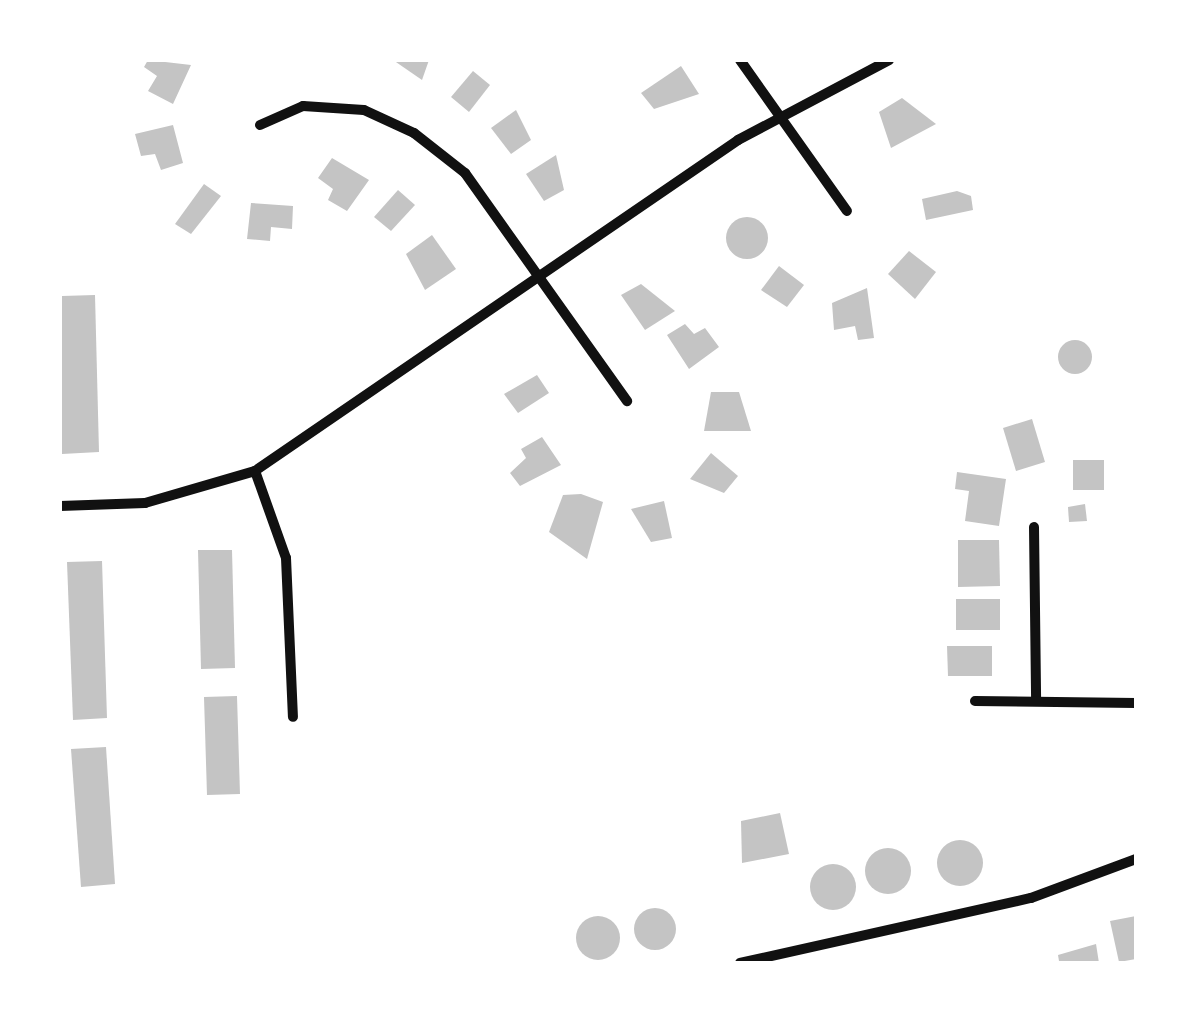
<!DOCTYPE html>
<html>
<head>
<meta charset="utf-8">
<style>
	body { margin:0 }
	#map { position:relative; width:1196px; height:1023px; overflow:hidden; background:#fff; font-family:"Times New Roman",serif }
	div>[style] { position:absolute }
	.building>* { inset:0; background:#c4c4c4 }
	.round { border-radius:50% }
	.minor>* { height:10px; margin:-5px; padding:0 5px; transform-origin:5px; border-radius:5px; background:#111 }
	span { translate:-50% -50%; white-space:nowrap; text-align:center; line-height:1.15; -webkit-text-stroke:9px #fff; paint-order:stroke }
	.frame { position:absolute; inset:0; border:62px solid #fff; pointer-events:none }
</style>
</head>
<body>
<div id="map">
	<div class="building">
		<div style="clip-path:polygon(148px 60px,191px 65px,173px 104px,148px 91px,157px 76px,144px 67px)"></div>
		<div style="clip-path:polygon(393px 60px,429px 60px,422px 80px)"></div>
		<div style="clip-path:polygon(681px 66px,699px 94px,654px 109px,641px 93px)"></div>
		<div style="clip-path:polygon(473px 71px,490px 85px,469px 112px,451px 97px)"></div>
		<div style="clip-path:polygon(902px 98px,936px 124px,891px 148px,879px 112px)"></div>
		<div style="clip-path:polygon(516px 110px,531px 140px,511px 154px,491px 128px)"></div>
		<div style="clip-path:polygon(173px 125px,183px 163px,161px 170px,155px 154px,141px 156px,135px 134px)"></div>
		<div style="clip-path:polygon(556px 155px,564px 190px,544px 201px,526px 174px)"></div>
		<div style="clip-path:polygon(332px 158px,369px 180px,347px 211px,328px 200px,333px 189px,318px 178px)"></div>
		<div style="clip-path:polygon(204px 184px,221px 196px,191px 234px,175px 224px)"></div>
		<div style="clip-path:polygon(398px 190px,415px 205px,391px 231px,374px 217px)"></div>
		<div style="clip-path:polygon(957px 191px,971px 196px,973px 210px,926px 220px,922px 199px)"></div>
		<div style="clip-path:polygon(251px 203px,293px 206px,292px 229px,271px 227px,270px 241px,247px 239px)"></div>
		<div class="round" style="left:726px;top:217px;width:42px;height:42px"></div>
		<div style="clip-path:polygon(432px 235px,456px 269px,425px 290px,406px 254px)"></div>
		<div style="clip-path:polygon(909px 251px,936px 272px,915px 299px,888px 274px)"></div>
		<div style="clip-path:polygon(779px 266px,804px 285px,787px 307px,761px 290px)"></div>
		<div style="clip-path:polygon(641px 284px,675px 311px,645px 330px,621px 295px)"></div>
		<div style="clip-path:polygon(867px 288px,874px 338px,858px 340px,855px 326px,834px 330px,832px 303px)"></div>
		<div style="clip-path:polygon(95px 295px,99px 452px,62px 454px,62px 296px)"></div>
		<div style="clip-path:polygon(685px 324px,694px 334px,705px 328px,719px 347px,689px 369px,667px 335px)"></div>
		<div class="round" style="left:1058px;top:340px;width:34px;height:34px"></div>
		<div style="clip-path:polygon(537px 375px,549px 393px,518px 413px,504px 394px)"></div>
		<div style="clip-path:polygon(711px 392px,739px 392px,751px 431px,704px 431px)"></div>
		<div style="clip-path:polygon(1032px 419px,1045px 462px,1016px 471px,1003px 428px)"></div>
		<div style="clip-path:polygon(542px 437px,561px 465px,520px 486px,510px 473px,526px 458px,521px 449px)"></div>
		<div style="clip-path:polygon(711px 453px,738px 476px,724px 493px,690px 479px)"></div>
		<div style="clip-path:polygon(1073px 460px,1104px 460px,1104px 490px,1073px 490px)"></div>
		<div style="clip-path:polygon(957px 472px,1006px 479px,999px 526px,965px 521px,969px 491px,955px 489px)"></div>
		<div style="clip-path:polygon(581px 494px,603px 502px,587px 559px,549px 532px,563px 495px)"></div>
		<div style="clip-path:polygon(664px 501px,672px 538px,651px 542px,631px 509px)"></div>
		<div style="clip-path:polygon(1085px 504px,1087px 521px,1069px 522px,1068px 507px)"></div>
		<div style="clip-path:polygon(958px 540px,999px 540px,1000px 586px,958px 587px)"></div>
		<div style="clip-path:polygon(198px 550px,232px 550px,235px 668px,201px 669px)"></div>
		<div style="clip-path:polygon(102px 561px,107px 718px,73px 720px,67px 562px)"></div>
		<div style="clip-path:polygon(956px 599px,1000px 599px,1000px 630px,956px 630px)"></div>
		<div style="clip-path:polygon(947px 646px,992px 646px,992px 676px,948px 676px)"></div>
		<div style="clip-path:polygon(237px 696px,240px 794px,207px 795px,204px 697px)"></div>
		<div style="clip-path:polygon(106px 747px,115px 884px,81px 887px,71px 749px)"></div>
		<div style="clip-path:polygon(780px 813px,789px 854px,742px 863px,741px 821px)"></div>
		<div class="round" style="left:937px;top:840px;width:46px;height:46px"></div>
		<div class="round" style="left:865px;top:848px;width:46px;height:46px"></div>
		<div class="round" style="left:810px;top:864px;width:46px;height:46px"></div>
		<div class="round" style="left:634px;top:908px;width:42px;height:42px"></div>
		<div style="clip-path:polygon(1136px 916px,1136px 959px,1119px 962px,1110px 921px)"></div>
		<div class="round" style="left:576px;top:916px;width:44px;height:44px"></div>
		<div style="clip-path:polygon(1096px 944px,1099px 963px,1059px 961px,1058px 955px)"></div>
	</div>
	<div class="minor">
		<div style="left:740px;top:60px;width:185px;rotate:54.7deg"></div>
		<div style="left:260px;top:125px;width:47px;rotate:-23.8deg"></div>
		<div style="left:303px;top:106px;width:61px;rotate:3.8deg"></div>
		<div style="left:364px;top:110px;width:55px;rotate:24.7deg"></div>
		<div style="left:414px;top:133px;width:65px;rotate:38.1deg"></div>
		<div style="left:465px;top:173px;width:280px;rotate:54.6deg"></div>
		<div style="left:255px;top:471px;width:92px;rotate:70.4deg"></div>
		<div style="left:286px;top:558px;width:159px;rotate:87.5deg"></div>
		<div style="left:60px;top:506px;width:85px;rotate:-2deg"></div>
		<div style="left:145px;top:503px;width:115px;rotate:-16.2deg"></div>
		<div style="left:255px;top:471px;width:586px;rotate:-34.42deg"></div>
		<div style="left:738px;top:140px;width:171px;rotate:-27.9deg"></div>
		<div style="left:1034px;top:527px;width:170px;rotate:89.3deg"></div>
		<div style="left:975px;top:701px;width:161px;rotate:0.7deg"></div>
		<div style="left:740px;top:963px;width:298px;rotate:-12.6deg"></div>
		<div style="left:1031px;top:898px;width:112px;rotate:-20.4deg"></div>
	</div>
	<div class="frame"></div>
</div>
</body>
</html>
